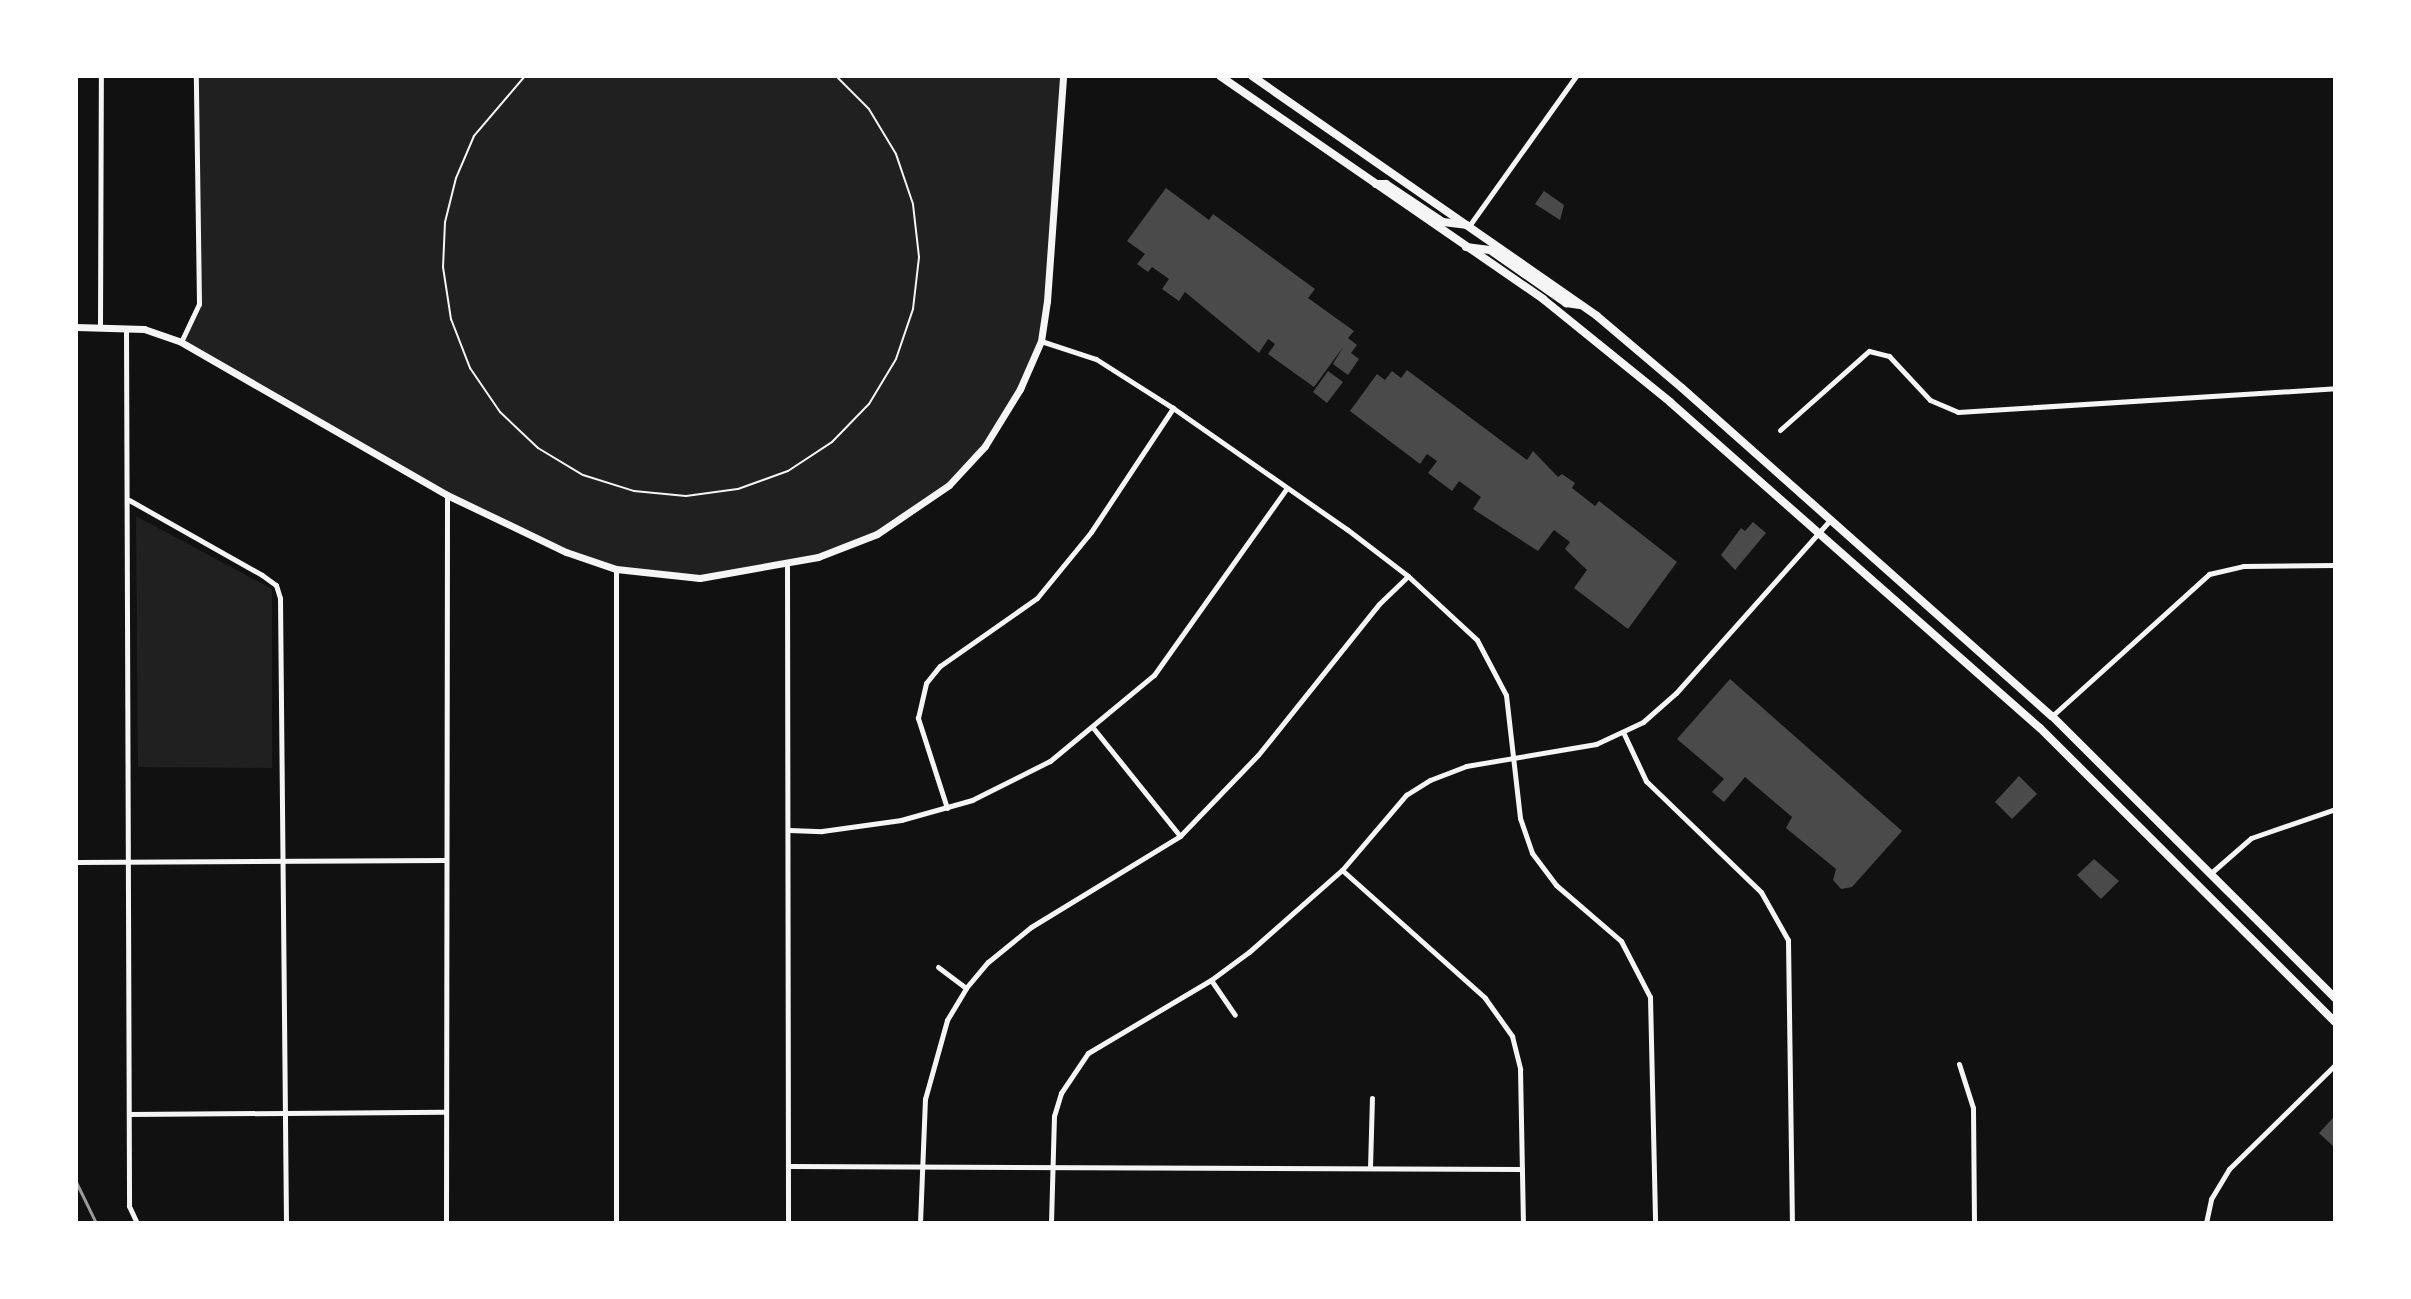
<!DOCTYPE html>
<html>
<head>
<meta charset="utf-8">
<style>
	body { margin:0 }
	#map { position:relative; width:2411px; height:1299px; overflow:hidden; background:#111; font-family:Rubik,sans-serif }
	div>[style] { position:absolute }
	.green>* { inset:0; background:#202020 }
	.building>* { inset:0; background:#4a4a4a }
	.path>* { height:2px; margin:-1px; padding:0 1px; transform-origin:1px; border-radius:1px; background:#f5f5f5 }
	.minor>* { height:5px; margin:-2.5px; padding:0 2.5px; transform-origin:2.5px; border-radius:2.5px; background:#f5f5f5 }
	.secondary>* { height:7px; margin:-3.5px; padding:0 3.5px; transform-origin:3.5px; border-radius:3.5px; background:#f5f5f5 }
	.trunk>* { height:8px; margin:-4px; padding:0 4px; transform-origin:4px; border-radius:4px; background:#f5f5f5 }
	.rail>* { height:3px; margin:-1.5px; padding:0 1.5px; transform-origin:1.5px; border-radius:1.5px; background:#9a9a9a }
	span { translate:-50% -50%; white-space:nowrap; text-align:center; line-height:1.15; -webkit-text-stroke:6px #fff; paint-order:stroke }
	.frame { position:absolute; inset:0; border:78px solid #fff; pointer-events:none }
</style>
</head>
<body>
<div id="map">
	<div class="green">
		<div style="clip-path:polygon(196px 76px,1063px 76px,1041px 341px,1020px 389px,969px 465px,905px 519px,818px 557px,700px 578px,616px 569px,561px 551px,447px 495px,181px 342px,199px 304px)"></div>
		<div style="clip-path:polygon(136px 516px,272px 589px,272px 768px,138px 767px)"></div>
	</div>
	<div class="building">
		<div style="clip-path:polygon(1166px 188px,1209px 220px,1213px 214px,1315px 289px,1308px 298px,1354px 331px,1348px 338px,1357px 345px,1351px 353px,1359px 359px,1348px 375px,1333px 364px,1343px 347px,1314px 387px,1268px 354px,1275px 344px,1268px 339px,1259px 353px,1185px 292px,1179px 301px,1162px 289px,1169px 279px,1152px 267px,1148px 272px,1137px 264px,1145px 254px,1127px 241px)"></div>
		<div style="clip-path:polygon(1544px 191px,1564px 205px,1560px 220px,1535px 204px)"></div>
		<div style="clip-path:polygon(1407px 370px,1527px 460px,1533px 451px,1558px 477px,1562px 474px,1575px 483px,1572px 488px,1595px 506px,1599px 501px,1677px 562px,1628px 629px,1574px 588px,1587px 570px,1565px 549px,1570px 542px,1554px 530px,1538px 551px,1473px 509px,1481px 497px,1459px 481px,1452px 491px,1428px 473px,1437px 461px,1427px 454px,1420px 464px,1350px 411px,1377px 374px,1385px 380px,1392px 371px,1401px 378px)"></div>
		<div style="clip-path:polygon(1328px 371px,1343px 382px,1327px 403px,1313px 392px)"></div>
		<div style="clip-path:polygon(1753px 522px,1766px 533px,1735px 570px,1721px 555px,1741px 528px,1745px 531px)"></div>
		<div style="clip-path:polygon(1730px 679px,1902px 831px,1852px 887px,1841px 889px,1833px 880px,1836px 869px,1786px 828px,1792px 817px,1745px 777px,1724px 802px,1712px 792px,1724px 779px,1677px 739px)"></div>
		<div style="clip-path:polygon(2019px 776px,2037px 794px,2012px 819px,1995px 802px)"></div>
		<div style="clip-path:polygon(2094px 859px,2119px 881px,2101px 899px,2077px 875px)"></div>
		<div style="clip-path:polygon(2333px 1118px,2335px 1120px,2335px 1148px,2319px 1133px)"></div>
	</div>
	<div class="path">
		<div style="left:525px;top:76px;width:79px;rotate:130.4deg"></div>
		<div style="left:474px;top:136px;width:46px;rotate:113.2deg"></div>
		<div style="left:456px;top:178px;width:45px;rotate:104deg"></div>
		<div style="left:445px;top:222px;width:45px;rotate:92.5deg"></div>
		<div style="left:443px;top:267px;width:53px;rotate:81.3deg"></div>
		<div style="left:451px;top:319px;width:53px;rotate:68.8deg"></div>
		<div style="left:470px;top:368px;width:53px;rotate:55.7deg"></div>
		<div style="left:500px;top:412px;width:52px;rotate:43.5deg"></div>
		<div style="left:538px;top:448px;width:52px;rotate:31deg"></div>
		<div style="left:583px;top:475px;width:53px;rotate:17.4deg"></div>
		<div style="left:634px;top:491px;width:52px;rotate:5.5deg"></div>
		<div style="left:686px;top:496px;width:52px;rotate:-7.7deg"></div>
		<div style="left:738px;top:489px;width:53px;rotate:-19.8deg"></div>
		<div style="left:788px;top:471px;width:53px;rotate:-33.4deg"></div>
		<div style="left:832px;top:442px;width:53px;rotate:-45.8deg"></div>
		<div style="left:869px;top:404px;width:52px;rotate:-59deg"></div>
		<div style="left:896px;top:359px;width:53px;rotate:-71.2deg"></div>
		<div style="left:913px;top:309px;width:52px;rotate:-83.4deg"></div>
		<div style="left:919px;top:257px;width:53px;rotate:-96.5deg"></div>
		<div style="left:913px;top:204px;width:53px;rotate:-108.8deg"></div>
		<div style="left:896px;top:154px;width:52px;rotate:-121deg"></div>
		<div style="left:869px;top:109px;width:47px;rotate:-135deg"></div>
	</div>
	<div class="minor">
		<div style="left:1469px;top:226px;width:184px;rotate:-54.5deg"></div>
		<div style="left:100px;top:327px;width:251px;rotate:-89.8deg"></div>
		<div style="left:126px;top:329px;width:877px;rotate:89.8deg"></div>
		<div style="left:129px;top:1206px;width:19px;rotate:65deg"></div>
		<div style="left:1041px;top:341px;width:58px;rotate:18.1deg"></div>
		<div style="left:1096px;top:359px;width:91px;rotate:32.5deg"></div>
		<div style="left:1173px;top:408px;width:213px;rotate:34.9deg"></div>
		<div style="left:1348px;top:530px;width:76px;rotate:37.5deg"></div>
		<div style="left:1408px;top:576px;width:94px;rotate:42.8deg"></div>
		<div style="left:1477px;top:640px;width:62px;rotate:62.2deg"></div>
		<div style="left:1506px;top:695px;width:124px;rotate:83.5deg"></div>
		<div style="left:1520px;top:818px;width:37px;rotate:71deg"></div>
		<div style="left:1532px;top:853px;width:40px;rotate:53deg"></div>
		<div style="left:1556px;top:885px;width:86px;rotate:40.7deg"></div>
		<div style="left:1621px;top:941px;width:63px;rotate:62.6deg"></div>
		<div style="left:1650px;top:997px;width:226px;rotate:88.7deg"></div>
		<div style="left:181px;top:342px;width:42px;rotate:-64.7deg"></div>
		<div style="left:199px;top:304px;width:228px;rotate:-90.8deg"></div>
		<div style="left:1780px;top:430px;width:119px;rotate:-41.6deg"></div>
		<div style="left:1869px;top:351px;width:21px;rotate:14deg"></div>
		<div style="left:1889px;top:356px;width:60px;rotate:47deg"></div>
		<div style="left:1930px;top:400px;width:30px;rotate:23deg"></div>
		<div style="left:1958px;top:412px;width:378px;rotate:-3.6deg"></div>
		<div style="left:129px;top:500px;width:153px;rotate:29.4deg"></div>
		<div style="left:262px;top:575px;width:17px;rotate:36deg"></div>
		<div style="left:276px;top:585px;width:14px;rotate:73deg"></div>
		<div style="left:280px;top:598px;width:625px;rotate:89.45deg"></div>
		<div style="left:787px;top:562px;width:661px;rotate:89.91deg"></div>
		<div style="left:2052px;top:716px;width:212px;rotate:-42.1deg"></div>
		<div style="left:2209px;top:574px;width:35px;rotate:-13deg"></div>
		<div style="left:2243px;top:566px;width:92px;rotate:-0.6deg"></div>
		<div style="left:1094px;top:729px;width:137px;rotate:51.2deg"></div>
		<div style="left:1624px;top:734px;width:52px;rotate:64.9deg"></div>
		<div style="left:1646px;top:781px;width:160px;rotate:44deg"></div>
		<div style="left:1761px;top:892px;width:55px;rotate:60.6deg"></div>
		<div style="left:1788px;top:940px;width:283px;rotate:89.2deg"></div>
		<div style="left:947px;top:808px;width:95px;rotate:-107.9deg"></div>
		<div style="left:918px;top:718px;width:36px;rotate:-77deg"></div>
		<div style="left:926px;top:683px;width:22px;rotate:-51deg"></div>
		<div style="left:940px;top:666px;width:118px;rotate:-35deg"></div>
		<div style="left:1037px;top:598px;width:85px;rotate:-50.7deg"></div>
		<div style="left:1091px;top:532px;width:149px;rotate:-56.5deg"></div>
		<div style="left:789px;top:830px;width:33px;rotate:2deg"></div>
		<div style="left:822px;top:831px;width:80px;rotate:-7.9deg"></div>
		<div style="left:901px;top:820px;width:74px;rotate:-15.7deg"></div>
		<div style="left:972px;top:800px;width:87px;rotate:-26.6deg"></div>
		<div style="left:1050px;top:761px;width:135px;rotate:-39.6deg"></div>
		<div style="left:1154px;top:675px;width:228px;rotate:-54.6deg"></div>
		<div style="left:76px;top:862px;width:369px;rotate:-0.3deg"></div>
		<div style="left:1342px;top:870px;width:192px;rotate:41.8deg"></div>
		<div style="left:1485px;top:998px;width:47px;rotate:54.6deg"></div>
		<div style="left:1512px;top:1036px;width:34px;rotate:76deg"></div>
		<div style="left:1520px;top:1069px;width:154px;rotate:88.9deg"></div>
		<div style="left:2211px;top:873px;width:53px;rotate:-41.2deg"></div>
		<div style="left:2251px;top:838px;width:89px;rotate:-19deg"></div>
		<div style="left:938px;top:967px;width:35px;rotate:37deg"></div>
		<div style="left:1211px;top:980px;width:42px;rotate:55.6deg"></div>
		<div style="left:1959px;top:1064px;width:46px;rotate:72.3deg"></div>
		<div style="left:1973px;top:1108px;width:115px;rotate:89.5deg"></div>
		<div style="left:129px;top:1114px;width:316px;rotate:-0.4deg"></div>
		<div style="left:788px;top:1166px;width:734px;rotate:0.23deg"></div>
		<div style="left:1370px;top:1168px;width:70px;rotate:-88.4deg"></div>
		<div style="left:446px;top:1223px;width:728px;rotate:-89.92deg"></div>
		<div style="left:616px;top:1223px;width:654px;rotate:-90deg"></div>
		<div style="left:920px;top:1223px;width:124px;rotate:-87.7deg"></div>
		<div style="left:925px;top:1099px;width:82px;rotate:-74.4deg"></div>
		<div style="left:947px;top:1020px;width:37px;rotate:-59deg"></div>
		<div style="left:966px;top:988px;width:34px;rotate:-50deg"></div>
		<div style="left:988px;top:962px;width:55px;rotate:-39.1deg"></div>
		<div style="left:1031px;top:927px;width:175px;rotate:-31.4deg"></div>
		<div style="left:1180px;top:836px;width:112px;rotate:-46.1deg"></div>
		<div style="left:1258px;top:755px;width:193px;rotate:-51.3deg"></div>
		<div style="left:1379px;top:604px;width:40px;rotate:-44deg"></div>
		<div style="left:1051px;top:1223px;width:107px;rotate:-88.4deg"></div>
		<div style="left:1054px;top:1116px;width:24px;rotate:-73deg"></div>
		<div style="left:1061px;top:1093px;width:48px;rotate:-56deg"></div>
		<div style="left:1088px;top:1053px;width:143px;rotate:-30.7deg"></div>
		<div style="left:1211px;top:980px;width:47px;rotate:-36.4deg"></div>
		<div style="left:1249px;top:952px;width:124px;rotate:-41.4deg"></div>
		<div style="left:1342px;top:870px;width:99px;rotate:-49.5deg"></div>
		<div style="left:1406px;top:795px;width:28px;rotate:-32deg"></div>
		<div style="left:1430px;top:780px;width:39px;rotate:-21deg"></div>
		<div style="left:1466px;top:766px;width:132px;rotate:-9.6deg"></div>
		<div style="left:1596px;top:744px;width:52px;rotate:-25.1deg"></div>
		<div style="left:1643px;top:722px;width:44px;rotate:-41.3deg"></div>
		<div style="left:1676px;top:693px;width:232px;rotate:-48.3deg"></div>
		<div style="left:2206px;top:1223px;width:25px;rotate:-78deg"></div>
		<div style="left:2211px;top:1199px;width:35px;rotate:-59deg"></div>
		<div style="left:2229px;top:1169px;width:148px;rotate:-44.5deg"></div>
	</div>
	<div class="secondary">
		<div style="left:76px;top:327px;width:68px;rotate:1.7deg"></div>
		<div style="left:144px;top:329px;width:39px;rotate:19deg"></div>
		<div style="left:181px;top:342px;width:307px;rotate:29.9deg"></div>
		<div style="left:447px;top:495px;width:132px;rotate:25.6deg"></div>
		<div style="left:566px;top:552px;width:53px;rotate:18.8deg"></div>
		<div style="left:616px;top:569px;width:84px;rotate:6.1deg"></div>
		<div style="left:700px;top:578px;width:120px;rotate:-10.1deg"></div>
		<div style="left:818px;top:557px;width:63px;rotate:-21.3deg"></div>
		<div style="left:877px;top:534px;width:87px;rotate:-34.2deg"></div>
		<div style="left:949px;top:485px;width:53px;rotate:-47.3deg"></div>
		<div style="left:985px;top:446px;width:67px;rotate:-58.4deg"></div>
		<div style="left:1020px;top:389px;width:52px;rotate:-66.4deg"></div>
		<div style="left:1041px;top:341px;width:40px;rotate:-81.5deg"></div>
		<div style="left:1047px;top:301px;width:226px;rotate:-85.9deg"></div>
	</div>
	<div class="trunk">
		<div style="left:1220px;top:76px;width:393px;rotate:34.6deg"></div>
		<div style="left:1543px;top:299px;width:164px;rotate:39deg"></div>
		<div style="left:1670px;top:402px;width:493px;rotate:41.4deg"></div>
		<div style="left:2040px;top:728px;width:416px;rotate:44.9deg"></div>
		<div style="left:1252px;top:76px;width:420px;rotate:34.8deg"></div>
		<div style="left:1597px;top:316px;width:111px;rotate:40.3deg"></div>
		<div style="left:1682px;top:388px;width:494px;rotate:41.6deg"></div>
		<div style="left:2052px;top:716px;width:400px;rotate:44.9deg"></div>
		<div style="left:1376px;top:184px;width:10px"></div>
		<div style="left:1386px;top:184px;width:69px;rotate:33.7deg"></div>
		<div style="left:1443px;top:222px;width:23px;rotate:7deg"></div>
		<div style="left:1466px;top:247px;width:24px;rotate:7deg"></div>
		<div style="left:1490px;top:250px;width:93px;rotate:34.9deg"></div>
		<div style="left:1566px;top:303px;width:14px;rotate:8deg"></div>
	</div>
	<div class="rail">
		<div style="left:76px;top:1182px;width:46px;rotate:64deg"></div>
	</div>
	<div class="frame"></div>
</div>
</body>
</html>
